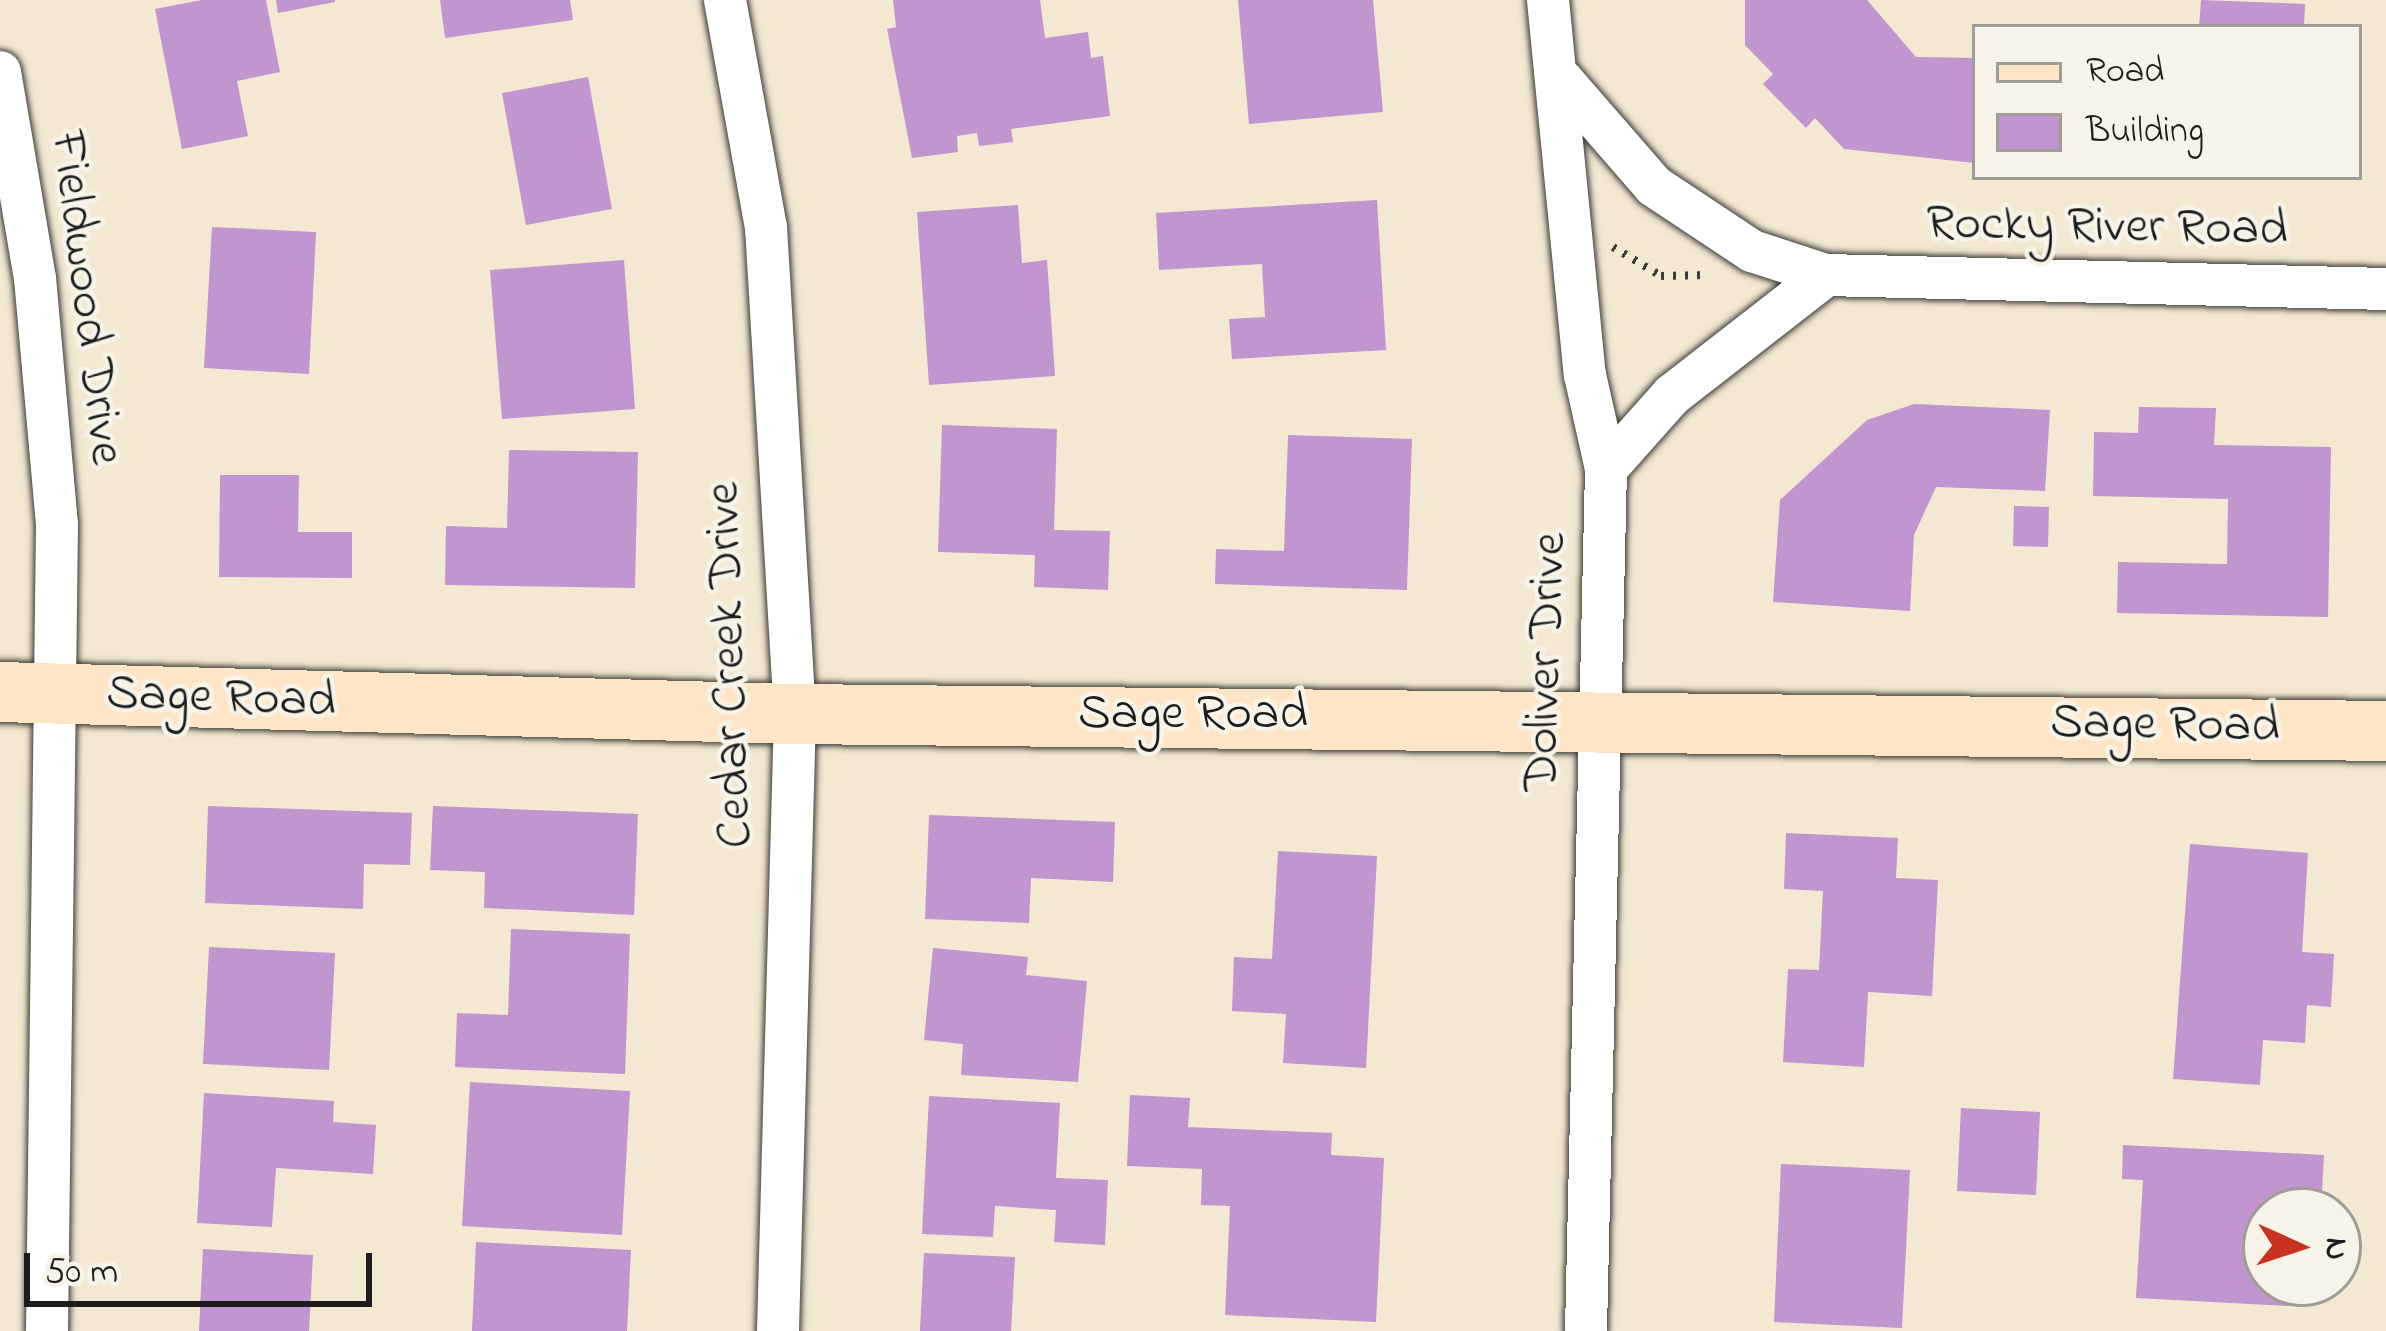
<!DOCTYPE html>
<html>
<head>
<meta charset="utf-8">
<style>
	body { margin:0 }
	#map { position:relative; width:2386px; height:1331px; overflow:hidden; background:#f3e8d2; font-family:"Indie Flower",sans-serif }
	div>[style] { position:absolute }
	.building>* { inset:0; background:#c095d0 }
	.path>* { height:8px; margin-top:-4px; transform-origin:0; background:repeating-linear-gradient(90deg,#3c3b37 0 3px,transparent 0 12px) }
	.roads { filter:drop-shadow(0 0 3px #3c3b37) drop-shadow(0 0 3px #3c3b37) }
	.street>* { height:42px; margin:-21px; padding:0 21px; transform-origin:21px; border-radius:21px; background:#fff }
	.secondary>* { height:60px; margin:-30px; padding:0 30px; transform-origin:30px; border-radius:30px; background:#fee5c5 }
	span { translate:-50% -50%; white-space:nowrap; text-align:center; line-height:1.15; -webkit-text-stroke:9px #f7f3e8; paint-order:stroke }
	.street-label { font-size:51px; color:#1c1c1c }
	.legend { position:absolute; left:1972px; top:24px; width:390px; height:156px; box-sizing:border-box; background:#f7f3e8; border:3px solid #9f9d96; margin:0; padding:15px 21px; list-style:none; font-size:36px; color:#1c1c1c }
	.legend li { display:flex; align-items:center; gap:24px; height:60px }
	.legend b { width:60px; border:3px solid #9f9d96 }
	.north { position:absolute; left:2242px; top:1187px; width:120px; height:120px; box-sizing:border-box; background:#f7f3e8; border:3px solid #9f9d96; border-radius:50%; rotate:93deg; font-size:33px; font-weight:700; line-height:48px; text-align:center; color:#1c1c1c }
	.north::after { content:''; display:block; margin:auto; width:42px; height:54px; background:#c8321e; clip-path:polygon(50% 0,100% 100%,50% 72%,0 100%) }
	.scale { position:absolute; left:24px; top:1253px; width:348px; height:54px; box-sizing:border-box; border:6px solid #1c1c1c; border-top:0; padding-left:15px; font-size:36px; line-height:42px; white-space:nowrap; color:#1c1c1c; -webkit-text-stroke:9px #f7f3e8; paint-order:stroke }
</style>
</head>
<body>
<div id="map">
	<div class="building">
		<div style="clip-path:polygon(202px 0,266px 0,280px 72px,237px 81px,248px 136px,182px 149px,155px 9px)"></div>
		<div style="clip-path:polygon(276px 0,335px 0,335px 2px,278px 13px)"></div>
		<div style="clip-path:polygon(440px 0,570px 0,573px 20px,445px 38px)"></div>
		<div style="clip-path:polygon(893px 0,1040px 0,1045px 38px,1088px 32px,1091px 58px,1103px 56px,1110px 116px,1011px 129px,1013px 142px,979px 146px,977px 133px,957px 136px,958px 152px,912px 158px,887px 29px,896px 27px)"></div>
		<div style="clip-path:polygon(1238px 0,1373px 0,1383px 112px,1249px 124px)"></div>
		<div style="clip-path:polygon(1745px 0,1867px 0,1916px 57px,1975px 58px,1975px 163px,1844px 149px,1815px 118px,1806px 128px,1763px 84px,1773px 74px,1745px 45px)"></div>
		<div style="clip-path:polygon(2201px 0,2305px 4px,2304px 27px,2199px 27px)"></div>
		<div style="clip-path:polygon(588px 77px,612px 209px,526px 225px,502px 93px)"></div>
		<div style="clip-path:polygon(1377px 200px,1386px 350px,1232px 359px,1229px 319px,1265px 317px,1262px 264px,1159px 270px,1156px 213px)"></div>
		<div style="clip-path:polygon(1018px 205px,1022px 263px,1047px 260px,1055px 376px,929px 385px,917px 212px)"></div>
		<div style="clip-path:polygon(212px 227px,316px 232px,309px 374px,204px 368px)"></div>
		<div style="clip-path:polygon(624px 260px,635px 409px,502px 419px,490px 270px)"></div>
		<div style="clip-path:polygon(1914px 404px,2050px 410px,2045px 491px,1936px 487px,1914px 535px,1910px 611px,1773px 602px,1780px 500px,1867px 420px)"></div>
		<div style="clip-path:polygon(2139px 407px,2216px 408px,2214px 445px,2331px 447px,2328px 617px,2117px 613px,2118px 562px,2227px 564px,2228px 499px,2093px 496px,2094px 432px,2138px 433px)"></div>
		<div style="clip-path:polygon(942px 425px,1057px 429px,1054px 530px,1110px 531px,1108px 590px,1034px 587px,1035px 555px,938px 552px)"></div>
		<div style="clip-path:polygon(1288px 435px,1412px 439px,1407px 590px,1215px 584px,1216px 549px,1284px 551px)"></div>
		<div style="clip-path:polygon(509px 450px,638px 452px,635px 588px,445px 585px,446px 526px,507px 528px)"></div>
		<div style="clip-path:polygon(220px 475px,299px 475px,298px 532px,352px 532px,352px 578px,219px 577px)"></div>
		<div style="clip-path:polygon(2014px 506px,2049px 507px,2048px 547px,2013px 546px)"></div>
		<div style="clip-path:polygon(208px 806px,412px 813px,410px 865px,364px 864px,363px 909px,205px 903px)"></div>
		<div style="clip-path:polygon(433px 806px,638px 814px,634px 915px,484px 908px,485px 872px,430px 870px)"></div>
		<div style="clip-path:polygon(929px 815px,1115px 822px,1113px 882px,1031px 878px,1029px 923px,925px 919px)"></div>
		<div style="clip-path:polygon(1786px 833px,1898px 838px,1896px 878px,1938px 880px,1932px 996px,1868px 992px,1864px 1067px,1783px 1062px,1788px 969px,1819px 970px,1823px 891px,1784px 889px)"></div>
		<div style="clip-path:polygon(2190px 844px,2308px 853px,2302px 952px,2334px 954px,2331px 1007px,2307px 1005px,2305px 1043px,2263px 1040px,2260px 1085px,2173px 1079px)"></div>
		<div style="clip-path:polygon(1278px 851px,1377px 856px,1366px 1068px,1283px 1063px,1286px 1014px,1232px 1011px,1234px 957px,1272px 959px)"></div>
		<div style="clip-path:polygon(511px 929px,630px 934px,625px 1074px,455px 1067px,457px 1013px,508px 1015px)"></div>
		<div style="clip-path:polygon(209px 947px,335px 953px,329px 1070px,203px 1064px)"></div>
		<div style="clip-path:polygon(933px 948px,1028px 957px,1026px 975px,1087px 981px,1078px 1082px,961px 1075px,963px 1044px,924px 1040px)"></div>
		<div style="clip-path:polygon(470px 1082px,630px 1091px,622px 1235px,462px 1226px)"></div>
		<div style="clip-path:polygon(204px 1093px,334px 1101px,333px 1122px,376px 1125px,373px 1174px,276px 1168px,272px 1227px,197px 1223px)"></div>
		<div style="clip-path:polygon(1130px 1095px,1190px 1098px,1188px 1127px,1332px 1133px,1331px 1155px,1384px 1158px,1376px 1322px,1225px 1315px,1230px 1206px,1201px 1205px,1202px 1169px,1127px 1166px)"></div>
		<div style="clip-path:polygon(929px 1096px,1060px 1103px,1056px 1178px,1108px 1180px,1105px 1245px,1054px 1242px,1056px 1210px,995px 1206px,993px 1237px,922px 1234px)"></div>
		<div style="clip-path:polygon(1961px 1108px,2040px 1112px,2036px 1195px,1957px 1191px)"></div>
		<div style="clip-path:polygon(2123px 1145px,2324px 1155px,2321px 1211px,2266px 1211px,2266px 1283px,2291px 1283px,2289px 1306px,2136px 1298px,2143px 1180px,2122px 1179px)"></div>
		<div style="clip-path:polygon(1781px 1164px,1910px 1170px,1902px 1328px,1774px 1322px)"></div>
		<div style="clip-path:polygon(476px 1242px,631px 1250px,627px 1331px,472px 1331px)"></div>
		<div style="clip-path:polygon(203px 1249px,313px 1255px,309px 1331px,199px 1331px)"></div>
		<div style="clip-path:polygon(924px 1253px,1015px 1257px,1011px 1331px,920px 1331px)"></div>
	</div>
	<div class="path">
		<div style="left:1613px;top:247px;width:56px;rotate:31.1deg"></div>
		<div style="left:1661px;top:276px;width:48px;rotate:-1.2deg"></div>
	</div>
	<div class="roads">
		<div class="street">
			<div style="left:725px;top:0;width:231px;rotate:79.8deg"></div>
			<div style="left:766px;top:227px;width:488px;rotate:86.6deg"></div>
			<div style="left:795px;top:714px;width:617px;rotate:91.58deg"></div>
			<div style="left:1548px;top:0;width:377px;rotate:84.4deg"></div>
			<div style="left:1585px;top:375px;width:96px;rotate:77.4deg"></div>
			<div style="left:1606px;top:469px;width:862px;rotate:91.33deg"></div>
			<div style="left:0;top:72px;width:209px;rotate:80.4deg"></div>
			<div style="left:35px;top:278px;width:248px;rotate:84.9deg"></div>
			<div style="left:57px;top:525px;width:806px;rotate:90.71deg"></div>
			<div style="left:1562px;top:80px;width:140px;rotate:49deg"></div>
			<div style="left:1654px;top:186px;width:118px;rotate:33.6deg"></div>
			<div style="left:1752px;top:251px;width:78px;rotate:18deg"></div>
			<div style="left:1826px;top:275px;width:560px;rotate:1.43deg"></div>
			<div style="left:1606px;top:469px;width:99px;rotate:-48.3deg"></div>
			<div style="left:1672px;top:395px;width:195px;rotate:-37.9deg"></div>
		</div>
		<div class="secondary">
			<div style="left:0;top:692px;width:795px;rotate:1.59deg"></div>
			<div style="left:795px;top:714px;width:1591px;rotate:0.61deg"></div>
		</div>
	</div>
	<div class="street-label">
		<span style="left:2107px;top:228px;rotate:1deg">Rocky River Road</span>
		<span style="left:85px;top:298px;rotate:83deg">Fieldwood Drive</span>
		<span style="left:1547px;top:662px;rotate:-88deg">Doliver Drive</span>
		<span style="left:731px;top:665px;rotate:-92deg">Cedar Creek Drive</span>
		<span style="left:221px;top:699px;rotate:2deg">Sage Road</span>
		<span style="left:1193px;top:715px">Sage Road</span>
		<span style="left:2165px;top:726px;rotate:1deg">Sage Road</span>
	</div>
	<ul class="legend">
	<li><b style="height:15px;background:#fee5c5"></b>Road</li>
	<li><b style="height:33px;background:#c095d0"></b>Building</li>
	</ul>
	<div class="north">N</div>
	<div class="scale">50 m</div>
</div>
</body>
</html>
